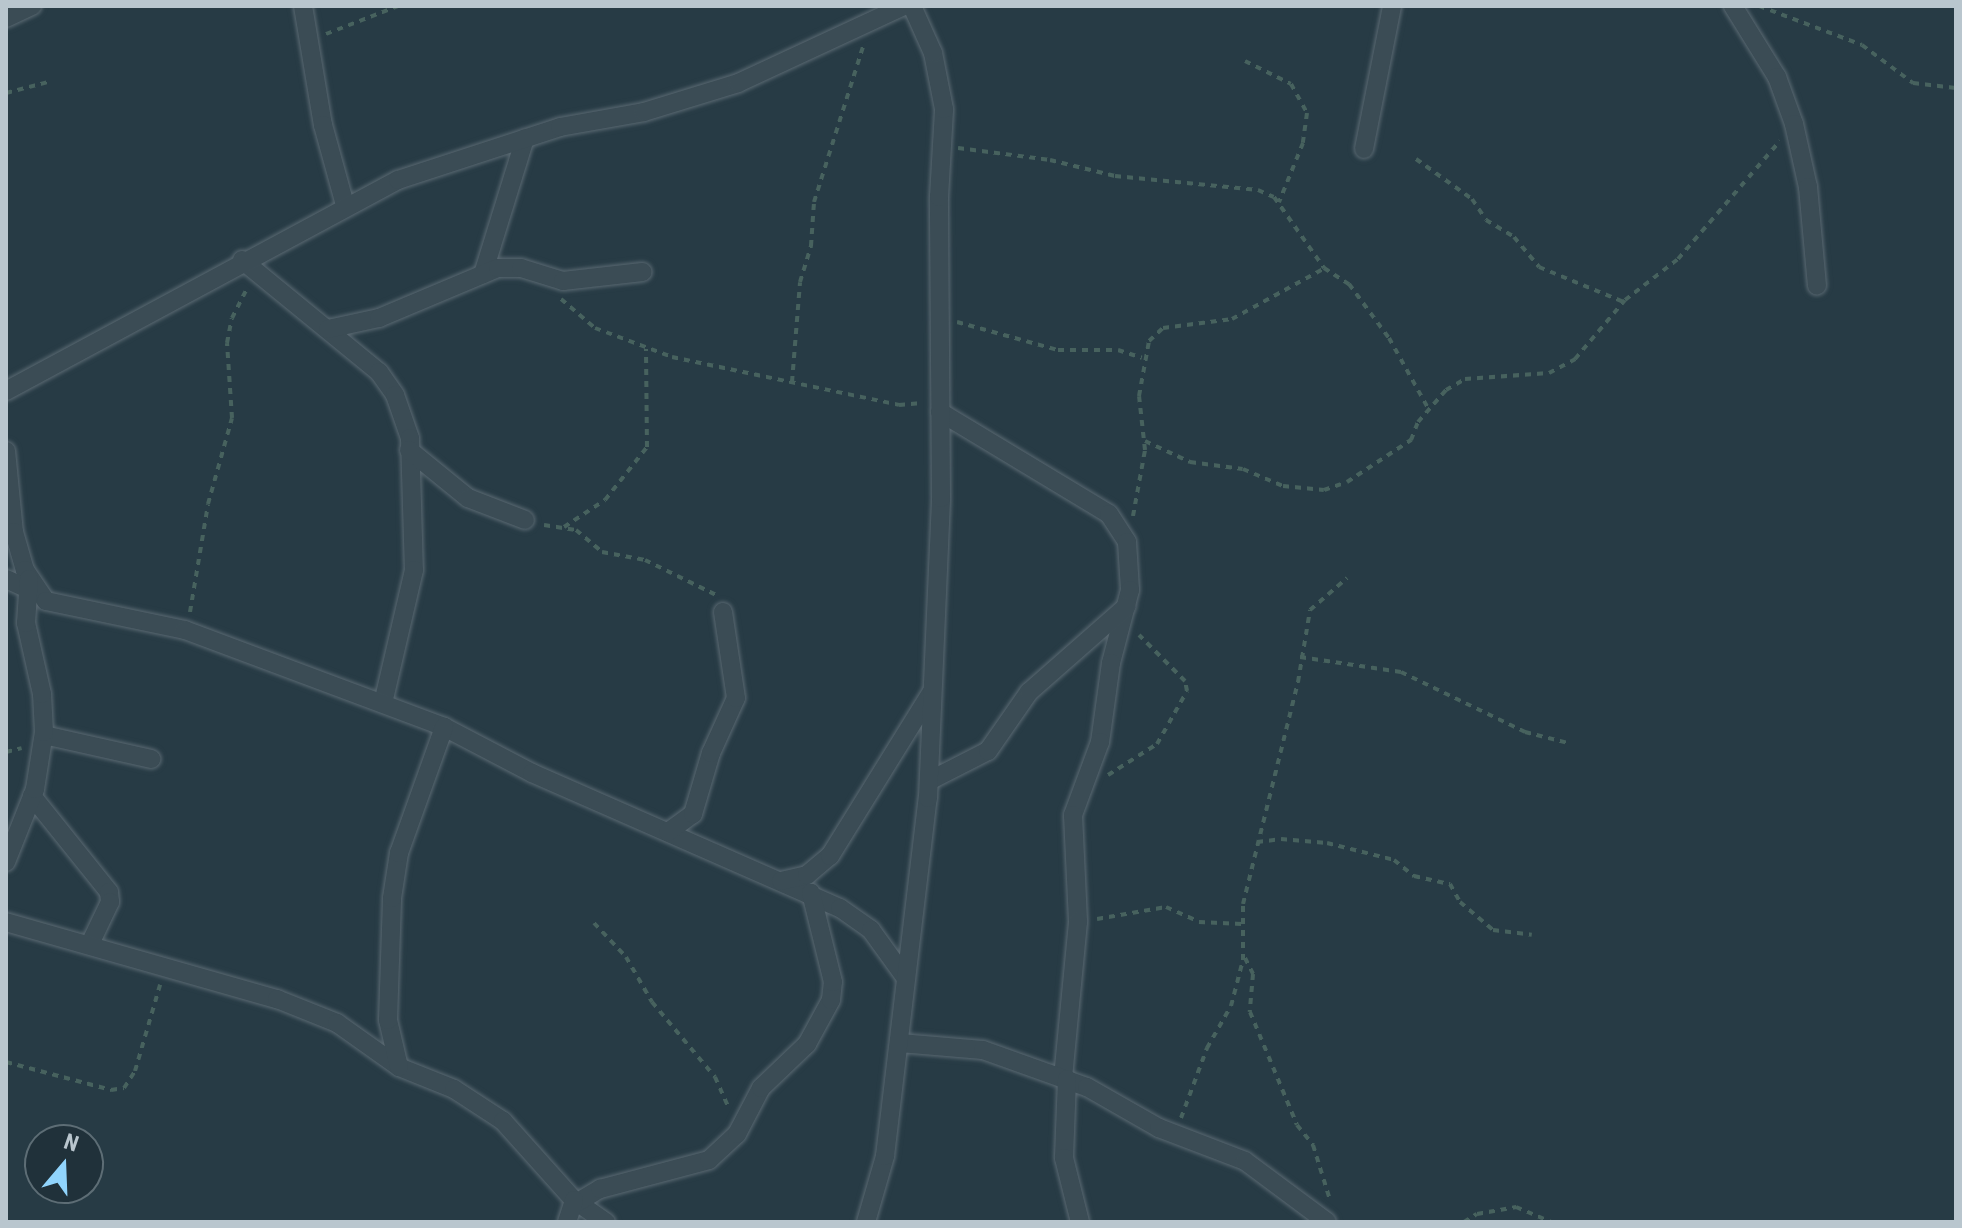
<!DOCTYPE html>
<html>
<head>
<meta charset="utf-8">
<style>
	body { margin:0 }
	#map { position:relative; width:1962px; height:1228px; overflow:hidden; background:#273b45; font-family:"Roboto Condensed",sans-serif }
	div>[style] { position:absolute }
	.path>* { height:4px; margin-top:-2px; transform-origin:0; background:repeating-linear-gradient(90deg,#47625e 0 6px,transparent 0 12px) }
	.roads { filter:drop-shadow(0 0 2px #5a6972) drop-shadow(0 0 2px #5a6972) }
	.minor>* { height:18px; margin:-9px; padding:0 9px; transform-origin:9px; border-radius:9px; background:#3b4c55 }
	span { translate:-50% -50%; white-space:nowrap; text-align:center; line-height:1.15; -webkit-text-stroke:6px #20313a; paint-order:stroke }
	.frame { position:absolute; inset:0; border:8px solid #b9c6ce; pointer-events:none }
	.north { position:absolute; left:24px; top:1124px; width:80px; height:80px; box-sizing:border-box; background:#20313a; border:2px solid #5d6d75; border-radius:50%; rotate:19deg; font-size:22px; font-weight:700; line-height:32px; text-align:center; color:#b9c6ce }
	.north::after { content:''; display:block; margin:auto; width:28px; height:36px; background:#90d4fc; clip-path:polygon(50% 0,100% 100%,50% 72%,0 100%) }
</style>
</head>
<body>
<div id="map">
	<div class="path">
		<div style="left:1759px;top:6px;width:110px;rotate:20.7deg"></div>
		<div style="left:1862px;top:45px;width:64px;rotate:36.7deg"></div>
		<div style="left:1913px;top:83px;width:43px;rotate:6.6deg"></div>
		<div style="left:326px;top:34px;width:77px;rotate:-21.3deg"></div>
		<div style="left:1245px;top:61px;width:51px;rotate:26.6deg"></div>
		<div style="left:1291px;top:84px;width:33px;rotate:61deg"></div>
		<div style="left:1307px;top:113px;width:30px;rotate:98deg"></div>
		<div style="left:1303px;top:143px;width:64px;rotate:112.1deg"></div>
		<div style="left:6px;top:93px;width:43px;rotate:-14.7deg"></div>
		<div style="left:958px;top:148px;width:93px;rotate:7.4deg"></div>
		<div style="left:1050px;top:160px;width:67px;rotate:13.8deg"></div>
		<div style="left:1115px;top:176px;width:144px;rotate:5.6deg"></div>
		<div style="left:1258px;top:190px;width:17px;rotate:24deg"></div>
		<div style="left:1274px;top:197px;width:87px;rotate:54.8deg"></div>
		<div style="left:1324px;top:268px;width:30px;rotate:33deg"></div>
		<div style="left:1349px;top:284px;width:67px;rotate:53.5deg"></div>
		<div style="left:1389px;top:338px;width:80px;rotate:60.9deg"></div>
		<div style="left:1416px;top:159px;width:69px;rotate:35.5deg"></div>
		<div style="left:1472px;top:199px;width:25px;rotate:56deg"></div>
		<div style="left:1486px;top:220px;width:33px;rotate:31deg"></div>
		<div style="left:1514px;top:237px;width:39px;rotate:50deg"></div>
		<div style="left:1539px;top:267px;width:92px;rotate:22.4deg"></div>
		<div style="left:561px;top:299px;width:45px;rotate:40.5deg"></div>
		<div style="left:595px;top:328px;width:82px;rotate:20.6deg"></div>
		<div style="left:672px;top:357px;width:232px;rotate:11.9deg"></div>
		<div style="left:899px;top:405px;width:23px;rotate:-5deg"></div>
		<div style="left:957px;top:322px;width:105px;rotate:15.5deg"></div>
		<div style="left:1058px;top:350px;width:60px"></div>
		<div style="left:1118px;top:350px;width:25px;rotate:18deg"></div>
		<div style="left:792px;top:382px;width:100px;rotate:-85.4deg"></div>
		<div style="left:800px;top:282px;width:38px;rotate:-73deg"></div>
		<div style="left:811px;top:246px;width:44px;rotate:-86.1deg"></div>
		<div style="left:814px;top:202px;width:163px;rotate:-72.5deg"></div>
		<div style="left:1145px;top:441px;width:50px;rotate:25deg"></div>
		<div style="left:1190px;top:462px;width:53px;rotate:7.5deg"></div>
		<div style="left:1243px;top:469px;width:43px;rotate:23deg"></div>
		<div style="left:1283px;top:486px;width:41px;rotate:5.6deg"></div>
		<div style="left:1324px;top:490px;width:24px;rotate:-19deg"></div>
		<div style="left:1347px;top:482px;width:77px;rotate:-33.3deg"></div>
		<div style="left:1411px;top:440px;width:19px;rotate:-69deg"></div>
		<div style="left:1418px;top:422px;width:43px;rotate:-48.8deg"></div>
		<div style="left:1446px;top:390px;width:22px;rotate:-30deg"></div>
		<div style="left:1465px;top:379px;width:84px;rotate:-4.1deg"></div>
		<div style="left:1549px;top:373px;width:30px;rotate:-28deg"></div>
		<div style="left:1575px;top:359px;width:77px;rotate:-49.7deg"></div>
		<div style="left:1625px;top:300px;width:67px;rotate:-37.7deg"></div>
		<div style="left:1678px;top:259px;width:156px;rotate:-49.2deg"></div>
		<div style="left:1133px;top:516px;width:67px;rotate:-79.7deg"></div>
		<div style="left:1145px;top:450px;width:54px;rotate:-96.3deg"></div>
		<div style="left:1139px;top:396px;width:56px;rotate:-79.7deg"></div>
		<div style="left:1149px;top:341px;width:19px;rotate:-43deg"></div>
		<div style="left:1163px;top:328px;width:70px;rotate:-7.4deg"></div>
		<div style="left:1232px;top:319px;width:104px;rotate:-28.8deg"></div>
		<div style="left:544px;top:525px;width:32px;rotate:9deg"></div>
		<div style="left:576px;top:530px;width:34px;rotate:40deg"></div>
		<div style="left:602px;top:552px;width:44px;rotate:10.5deg"></div>
		<div style="left:645px;top:560px;width:79px;rotate:26.2deg"></div>
		<div style="left:564px;top:527px;width:49px;rotate:-33.4deg"></div>
		<div style="left:605px;top:500px;width:68px;rotate:-51.6deg"></div>
		<div style="left:647px;top:447px;width:98px;rotate:-90.6deg"></div>
		<div style="left:190px;top:612px;width:109px;rotate:-80.5deg"></div>
		<div style="left:208px;top:504px;width:89px;rotate:-74.4deg"></div>
		<div style="left:232px;top:418px;width:75px;rotate:-93.8deg"></div>
		<div style="left:227px;top:343px;width:25px;rotate:-79deg"></div>
		<div style="left:232px;top:318px;width:34px;rotate:-63deg"></div>
		<div style="left:1300px;top:657px;width:102px;rotate:8.4deg"></div>
		<div style="left:1401px;top:672px;width:138px;rotate:25.8deg"></div>
		<div style="left:1525px;top:732px;width:44px;rotate:14.3deg"></div>
		<div style="left:6px;top:752px;width:16px;rotate:-14deg"></div>
		<div style="left:1108px;top:775px;width:58px;rotate:-32.3deg"></div>
		<div style="left:1157px;top:744px;width:61px;rotate:-60.5deg"></div>
		<div style="left:1187px;top:691px;width:10px;rotate:-101deg"></div>
		<div style="left:1185px;top:681px;width:65px;rotate:-135deg"></div>
		<div style="left:1257px;top:842px;width:24px;rotate:-7deg"></div>
		<div style="left:1281px;top:839px;width:46px;rotate:5deg"></div>
		<div style="left:1327px;top:843px;width:69px;rotate:14.2deg"></div>
		<div style="left:1394px;top:860px;width:26px;rotate:39deg"></div>
		<div style="left:1414px;top:876px;width:37px;rotate:13deg"></div>
		<div style="left:1450px;top:884px;width:21px;rotate:61deg"></div>
		<div style="left:1460px;top:902px;width:43px;rotate:40.3deg"></div>
		<div style="left:1493px;top:930px;width:39px;rotate:7deg"></div>
		<div style="left:1097px;top:919px;width:70px;rotate:-9.9deg"></div>
		<div style="left:1166px;top:907px;width:36px;rotate:24deg"></div>
		<div style="left:1199px;top:922px;width:43px;rotate:2.7deg"></div>
		<div style="left:594px;top:923px;width:47px;rotate:46.7deg"></div>
		<div style="left:626px;top:957px;width:52px;rotate:60deg"></div>
		<div style="left:652px;top:1002px;width:98px;rotate:50deg"></div>
		<div style="left:715px;top:1077px;width:35px;rotate:66deg"></div>
		<div style="left:1245px;top:958px;width:18px;rotate:63deg"></div>
		<div style="left:1253px;top:974px;width:38px;rotate:95deg"></div>
		<div style="left:1250px;top:1012px;width:122px;rotate:67.4deg"></div>
		<div style="left:1297px;top:1125px;width:26px;rotate:51deg"></div>
		<div style="left:1313px;top:1145px;width:58px;rotate:72.8deg"></div>
		<div style="left:6px;top:1062px;width:109px;rotate:14.9deg"></div>
		<div style="left:111px;top:1090px;width:13px;rotate:-9deg"></div>
		<div style="left:124px;top:1088px;width:20px;rotate:-57deg"></div>
		<div style="left:135px;top:1071px;width:90px;rotate:-73.8deg"></div>
		<div style="left:1181px;top:1118px;width:75px;rotate:-69.6deg"></div>
		<div style="left:1207px;top:1048px;width:48px;rotate:-60.3deg"></div>
		<div style="left:1231px;top:1006px;width:48px;rotate:-75.4deg"></div>
		<div style="left:1243px;top:960px;width:56px;rotate:-90deg"></div>
		<div style="left:1243px;top:904px;width:229px;rotate:-76.1deg"></div>
		<div style="left:1298px;top:682px;width:73px;rotate:-80.5deg"></div>
		<div style="left:1310px;top:610px;width:49px;rotate:-40.9deg"></div>
		<div style="left:1464px;top:1222px;width:15px;rotate:-32deg"></div>
		<div style="left:1477px;top:1214px;width:40px;rotate:-10deg"></div>
		<div style="left:1516px;top:1207px;width:39px;rotate:23deg"></div>
	</div>
	<div class="roads">
		<div class="minor">
			<div style="left:303px;top:6px;width:121px;rotate:80.5deg"></div>
			<div style="left:323px;top:125px;width:83px;rotate:74.6deg"></div>
			<div style="left:1733px;top:6px;width:84px;rotate:58.2deg"></div>
			<div style="left:1777px;top:77px;width:50px;rotate:70.1deg"></div>
			<div style="left:1794px;top:124px;width:65px;rotate:77.5deg"></div>
			<div style="left:1808px;top:187px;width:99px;rotate:84.8deg"></div>
			<div style="left:6px;top:18px;width:29px;rotate:-25deg"></div>
			<div style="left:1364px;top:149px;width:146px;rotate:-78.9deg"></div>
			<div style="left:242px;top:260px;width:177px;rotate:39.3deg"></div>
			<div style="left:379px;top:372px;width:28px;rotate:55deg"></div>
			<div style="left:395px;top:395px;width:46px;rotate:70.8deg"></div>
			<div style="left:410px;top:438px;width:132px;rotate:88.3deg"></div>
			<div style="left:414px;top:570px;width:137px;rotate:103.1deg"></div>
			<div style="left:483px;top:274px;width:142px;rotate:-72.8deg"></div>
			<div style="left:328px;top:329px;width:52px;rotate:-12.2deg"></div>
			<div style="left:379px;top:318px;width:129px;rotate:-22.8deg"></div>
			<div style="left:498px;top:268px;width:23px"></div>
			<div style="left:521px;top:268px;width:44px;rotate:17.2deg"></div>
			<div style="left:563px;top:281px;width:80px;rotate:-6.5deg"></div>
			<div style="left:6px;top:391px;width:445px;rotate:-28.3deg"></div>
			<div style="left:398px;top:180px;width:170px;rotate:-18.1deg"></div>
			<div style="left:560px;top:127px;width:85px;rotate:-10.1deg"></div>
			<div style="left:644px;top:112px;width:98px;rotate:-17.1deg"></div>
			<div style="left:738px;top:83px;width:183px;rotate:-24.9deg"></div>
			<div style="left:940px;top:412px;width:197px;rotate:31.1deg"></div>
			<div style="left:1109px;top:514px;width:33px;rotate:57deg"></div>
			<div style="left:1127px;top:542px;width:48px;rotate:86.4deg"></div>
			<div style="left:1130px;top:590px;width:75px;rotate:104.6deg"></div>
			<div style="left:1111px;top:663px;width:80px;rotate:97.9deg"></div>
			<div style="left:1100px;top:742px;width:78px;rotate:110.3deg"></div>
			<div style="left:1073px;top:815px;width:107px;rotate:87.3deg"></div>
			<div style="left:1078px;top:922px;width:157px;rotate:95.5deg"></div>
			<div style="left:409px;top:450px;width:76px;rotate:39.1deg"></div>
			<div style="left:468px;top:498px;width:61px;rotate:21.1deg"></div>
			<div style="left:6px;top:451px;width:81px;rotate:84.4deg"></div>
			<div style="left:14px;top:532px;width:40px;rotate:74deg"></div>
			<div style="left:25px;top:570px;width:37px;rotate:56deg"></div>
			<div style="left:46px;top:601px;width:142px;rotate:11.8deg"></div>
			<div style="left:185px;top:630px;width:277px;rotate:20.5deg"></div>
			<div style="left:444px;top:727px;width:99px;rotate:27.6deg"></div>
			<div style="left:532px;top:773px;width:336px;rotate:23.7deg"></div>
			<div style="left:840px;top:908px;width:38px;rotate:35deg"></div>
			<div style="left:871px;top:930px;width:58px;rotate:54.1deg"></div>
			<div style="left:6px;top:579px;width:22px;rotate:24deg"></div>
			<div style="left:44px;top:735px;width:110px;rotate:12.6deg"></div>
			<div style="left:929px;top:781px;width:66px;rotate:-27deg"></div>
			<div style="left:988px;top:751px;width:72px;rotate:-55.2deg"></div>
			<div style="left:1029px;top:692px;width:130px;rotate:-41.3deg"></div>
			<div style="left:32px;top:796px;width:123px;rotate:51.3deg"></div>
			<div style="left:109px;top:892px;width:10px;rotate:84deg"></div>
			<div style="left:110px;top:902px;width:47px;rotate:115.5deg"></div>
			<div style="left:668px;top:832px;width:31px;rotate:-36deg"></div>
			<div style="left:693px;top:814px;width:64px;rotate:-73.6deg"></div>
			<div style="left:711px;top:753px;width:60px;rotate:-65.6deg"></div>
			<div style="left:736px;top:698px;width:87px;rotate:-98.6deg"></div>
			<div style="left:6px;top:862px;width:79px;rotate:-68.3deg"></div>
			<div style="left:35px;top:789px;width:58px;rotate:-81deg"></div>
			<div style="left:44px;top:732px;width:38px;rotate:-93deg"></div>
			<div style="left:42px;top:694px;width:73px;rotate:-102.7deg"></div>
			<div style="left:26px;top:623px;width:44px;rotate:-86.1deg"></div>
			<div style="left:781px;top:881px;width:27px;rotate:-13deg"></div>
			<div style="left:807px;top:875px;width:30px;rotate:-40deg"></div>
			<div style="left:830px;top:856px;width:192px;rotate:-58.2deg"></div>
			<div style="left:6px;top:922px;width:282px;rotate:15.9deg"></div>
			<div style="left:277px;top:999px;width:65px;rotate:21.8deg"></div>
			<div style="left:337px;top:1023px;width:76px;rotate:35.4deg"></div>
			<div style="left:399px;top:1067px;width:59px;rotate:21.8deg"></div>
			<div style="left:454px;top:1089px;width:59px;rotate:33.1deg"></div>
			<div style="left:503px;top:1121px;width:106px;rotate:48.1deg"></div>
			<div style="left:574px;top:1200px;width:39px;rotate:35deg"></div>
			<div style="left:900px;top:1043px;width:83px;rotate:4.8deg"></div>
			<div style="left:983px;top:1050px;width:110px;rotate:19.6deg"></div>
			<div style="left:1087px;top:1087px;width:83px;rotate:29.7deg"></div>
			<div style="left:1159px;top:1128px;width:92px;rotate:21deg"></div>
			<div style="left:1245px;top:1161px;width:102px;rotate:36.6deg"></div>
			<div style="left:399px;top:1067px;width:48px;rotate:-103.2deg"></div>
			<div style="left:388px;top:1020px;width:122px;rotate:-88.1deg"></div>
			<div style="left:392px;top:898px;width:46px;rotate:-81.2deg"></div>
			<div style="left:399px;top:853px;width:134px;rotate:-70.3deg"></div>
			<div style="left:1067px;top:1079px;width:79px;rotate:92.2deg"></div>
			<div style="left:1064px;top:1158px;width:66px;rotate:76deg"></div>
			<div style="left:578px;top:1202px;width:26px;rotate:-31deg"></div>
			<div style="left:600px;top:1189px;width:113px;rotate:-14.9deg"></div>
			<div style="left:709px;top:1160px;width:38px;rotate:-43deg"></div>
			<div style="left:737px;top:1134px;width:52px;rotate:-62.4deg"></div>
			<div style="left:761px;top:1088px;width:64px;rotate:-43.7deg"></div>
			<div style="left:807px;top:1044px;width:50px;rotate:-61.4deg"></div>
			<div style="left:831px;top:1000px;width:18px;rotate:-84deg"></div>
			<div style="left:833px;top:982px;width:92px;rotate:-103.9deg"></div>
			<div style="left:567px;top:1222px;width:23px;rotate:-72deg"></div>
			<div style="left:866px;top:1222px;width:69px;rotate:-73.9deg"></div>
			<div style="left:885px;top:1156px;width:361px;rotate:-83.2deg"></div>
			<div style="left:928px;top:798px;width:300px;rotate:-87.5deg"></div>
			<div style="left:941px;top:498px;width:301px;rotate:-90.4deg"></div>
			<div style="left:939px;top:197px;width:88px;rotate:-86.7deg"></div>
			<div style="left:944px;top:109px;width:57px;rotate:-101.1deg"></div>
			<div style="left:933px;top:53px;width:51px;rotate:-114.1deg"></div>
		</div>
	</div>
	<div class="frame"></div>
	<div class="north">N</div>
</div>
</body>
</html>
